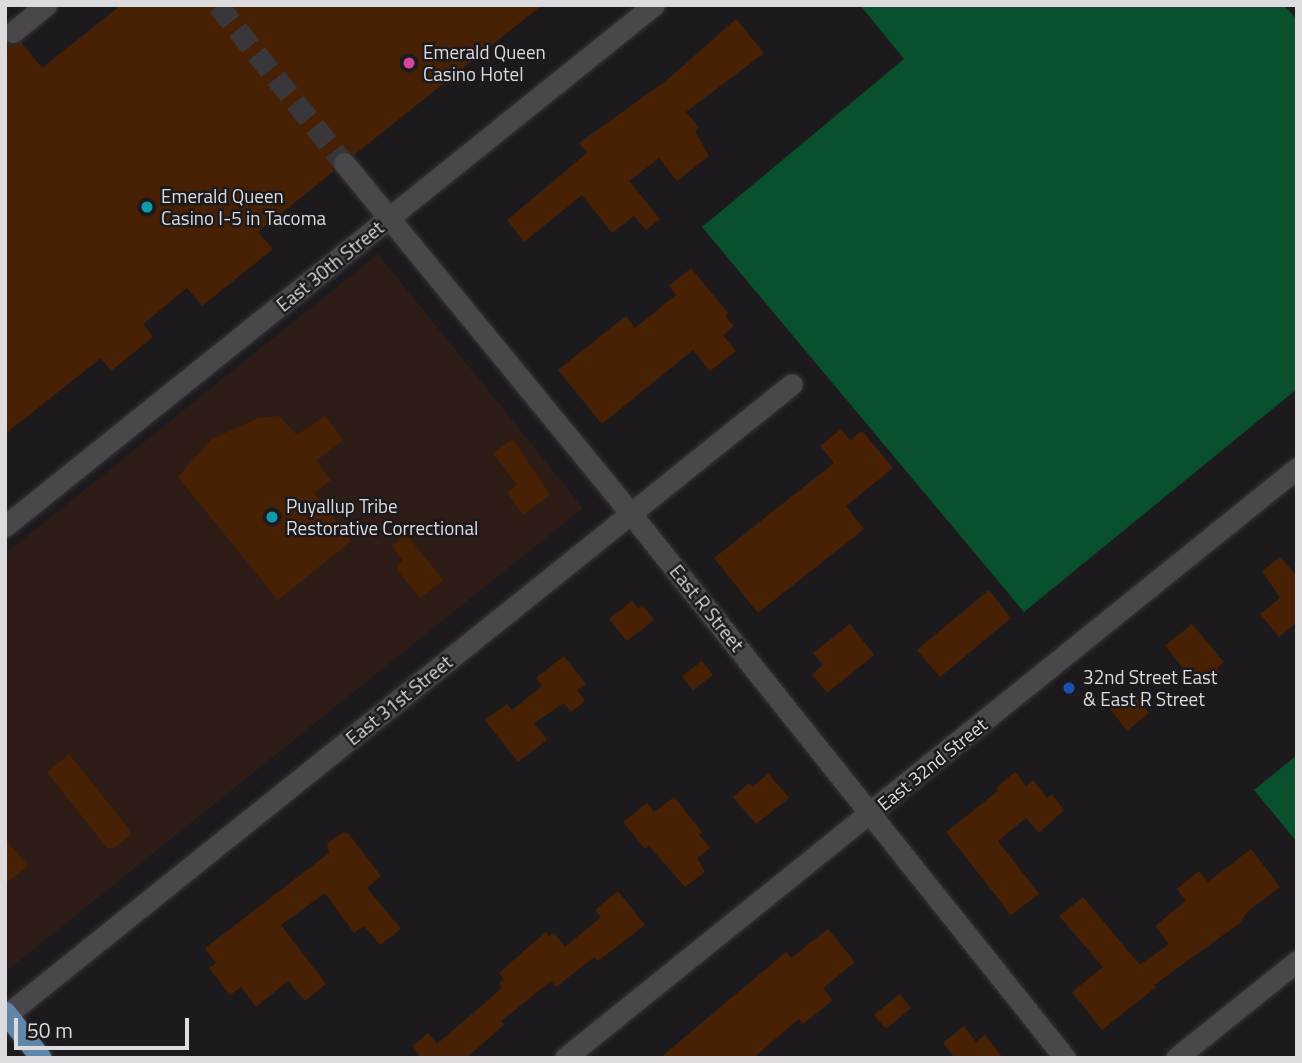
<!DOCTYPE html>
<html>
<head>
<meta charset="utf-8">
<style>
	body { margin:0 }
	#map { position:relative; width:1302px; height:1063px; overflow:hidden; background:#1d1a1d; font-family:"Titillium Web",sans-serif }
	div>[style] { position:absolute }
	.commercial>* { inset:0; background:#2e1d16 }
	.forest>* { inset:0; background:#09502c }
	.building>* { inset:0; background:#482104 }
	.street-tunnel>* { height:21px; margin-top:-10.5px; transform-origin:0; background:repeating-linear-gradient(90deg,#3a373a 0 21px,transparent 0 31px) }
	.roads { filter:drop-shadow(0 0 2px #363437) drop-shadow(0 0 2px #363437) }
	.street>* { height:21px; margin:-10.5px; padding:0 10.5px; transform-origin:10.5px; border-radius:10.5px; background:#4a474b }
	.primary>* { height:21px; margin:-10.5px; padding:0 10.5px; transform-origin:10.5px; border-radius:10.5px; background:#6087a9 }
	.dots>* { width:19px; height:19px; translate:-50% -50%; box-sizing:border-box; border:4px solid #1d1a1d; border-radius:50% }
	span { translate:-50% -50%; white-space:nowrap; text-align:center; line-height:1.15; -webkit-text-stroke:5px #1d1a1d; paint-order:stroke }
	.poi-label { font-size:19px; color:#dddbde }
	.left { translate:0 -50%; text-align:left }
	.street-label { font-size:19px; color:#dddbde }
	.frame { position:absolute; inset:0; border:7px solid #dddbde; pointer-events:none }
	.scale { position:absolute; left:14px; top:1018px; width:175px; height:32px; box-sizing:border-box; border:4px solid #dddbde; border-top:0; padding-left:9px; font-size:21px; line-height:24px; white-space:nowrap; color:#dddbde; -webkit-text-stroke:5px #1d1a1d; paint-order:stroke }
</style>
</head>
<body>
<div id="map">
	<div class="commercial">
		<div style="clip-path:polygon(378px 254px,583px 508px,5px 972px,5px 554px)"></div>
	</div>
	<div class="forest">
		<div style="clip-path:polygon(860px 5px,1284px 5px,1297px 20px,1297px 389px,1024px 612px,702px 227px,904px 59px)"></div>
		<div style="clip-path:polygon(1297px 755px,1297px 842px,1254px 790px)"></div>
	</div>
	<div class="building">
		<div style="clip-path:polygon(121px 5px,542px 5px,354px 155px,343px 150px,335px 153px,331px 164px,334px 171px,258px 232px,273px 249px,202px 306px,187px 288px,143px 324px,153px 337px,111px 371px,101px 358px,5px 434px,5px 42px,14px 45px,21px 42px,42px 68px)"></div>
		<div style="clip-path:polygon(736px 19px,764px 53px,686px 112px,699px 128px,695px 131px,709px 156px,677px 181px,659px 158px,629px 181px,660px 219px,646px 230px,634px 216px,612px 233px,582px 195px,524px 242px,507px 220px,587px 153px,579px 143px,667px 80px)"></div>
		<div style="clip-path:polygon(691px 268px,728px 313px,725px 316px,734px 326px,723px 335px,736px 351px,710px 371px,693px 350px,602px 424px,558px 370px,626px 316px,635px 328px,676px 295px,669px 286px)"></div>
		<div style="clip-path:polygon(279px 416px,297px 435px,325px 416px,343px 440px,316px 461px,331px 480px,314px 493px,351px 541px,278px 600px,178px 477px,212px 439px,258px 418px)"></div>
		<div style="clip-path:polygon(841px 429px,850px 440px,862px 431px,893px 468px,846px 506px,864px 529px,758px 613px,714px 558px,834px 463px,820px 446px)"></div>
		<div style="clip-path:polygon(513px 439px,550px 495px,523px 515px,507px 493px,517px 485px,493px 453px)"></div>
		<div style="clip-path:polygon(406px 534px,443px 580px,420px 598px,399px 572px,397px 566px,403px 560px,392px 546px)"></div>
		<div style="clip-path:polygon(1280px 557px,1297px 576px,1297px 622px,1279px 637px,1260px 614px,1280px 598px,1262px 571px)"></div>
		<div style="clip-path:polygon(989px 590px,1011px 618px,940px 677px,917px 650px)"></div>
		<div style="clip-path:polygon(632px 601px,638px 608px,642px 605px,654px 620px,627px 641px,609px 619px)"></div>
		<div style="clip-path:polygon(850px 624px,874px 655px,827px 693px,812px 674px,823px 665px,813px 653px)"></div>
		<div style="clip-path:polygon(1192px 624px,1224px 662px,1217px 668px,1220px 672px,1203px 687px,1200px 683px,1197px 685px,1165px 646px)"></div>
		<div style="clip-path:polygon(564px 656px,586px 684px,577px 690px,585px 701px,571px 712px,564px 703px,534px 723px,547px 740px,518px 762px,485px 720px,507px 704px,512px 710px,542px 686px,536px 678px)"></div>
		<div style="clip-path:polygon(702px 661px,713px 675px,693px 690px,682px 676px)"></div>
		<div style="clip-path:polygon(1132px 691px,1149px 713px,1127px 731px,1110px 709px)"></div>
		<div style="clip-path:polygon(69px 754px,129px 829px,131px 835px,112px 849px,107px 848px,47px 772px)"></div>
		<div style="clip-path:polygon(1015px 772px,1026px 786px,1033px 780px,1047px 798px,1052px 794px,1064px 810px,1039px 833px,1026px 818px,998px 841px,1039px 894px,1011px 915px,946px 832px,998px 791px,996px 788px)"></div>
		<div style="clip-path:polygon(768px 773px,789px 798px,756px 824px,733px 797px,749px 783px,753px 787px)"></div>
		<div style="clip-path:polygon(674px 797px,702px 832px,699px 835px,710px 848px,697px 858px,705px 872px,685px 887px,649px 846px,645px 849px,623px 822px,647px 803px,654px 812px)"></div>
		<div style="clip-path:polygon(343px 832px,348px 833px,381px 876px,367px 888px,401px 929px,380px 945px,364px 926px,354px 933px,325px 893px,281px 925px,326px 984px,305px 1001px,288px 981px,256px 1007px,241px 987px,230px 995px,209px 968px,216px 963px,205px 948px,329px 853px,327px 844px)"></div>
		<div style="clip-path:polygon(5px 839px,28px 866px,5px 884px)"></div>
		<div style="clip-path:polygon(1251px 849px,1280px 887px,1247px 912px,1240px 923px,1154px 985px,1156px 987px,1102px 1030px,1072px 992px,1103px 967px,1059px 916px,1083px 897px,1140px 965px,1169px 944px,1155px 926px,1186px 901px,1177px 889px,1199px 871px,1208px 882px)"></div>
		<div style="clip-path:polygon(618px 891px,645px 925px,598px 961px,594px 957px,588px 962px,556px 987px,551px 981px,501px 1021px,504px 1025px,466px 1058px,421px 1058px,413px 1046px,428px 1033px,437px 1044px,502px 988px,499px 984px,504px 980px,499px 973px,524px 951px,546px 932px,549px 936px,554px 933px,565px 947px,601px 917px,595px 910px)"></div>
		<div style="clip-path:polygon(828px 929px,855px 962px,823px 988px,833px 1000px,803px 1024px,799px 1019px,753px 1058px,660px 1058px,786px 952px,791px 958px)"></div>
		<div style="clip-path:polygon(900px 994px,911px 1008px,886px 1029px,874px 1015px)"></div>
		<div style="clip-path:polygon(964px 1026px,976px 1042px,985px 1035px,1003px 1058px,955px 1058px,943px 1043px)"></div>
	</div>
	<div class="street-tunnel">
		<div style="left:218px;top:5px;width:202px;rotate:51.4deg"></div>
	</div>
	<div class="roads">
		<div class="street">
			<div style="left:13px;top:32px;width:43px;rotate:-39.3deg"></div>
			<div style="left:344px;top:163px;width:453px;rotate:50.7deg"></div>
			<div style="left:631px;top:514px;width:696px;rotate:51.42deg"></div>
			<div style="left:5px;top:526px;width:832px;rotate:-38.76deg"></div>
			<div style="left:5px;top:1016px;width:1009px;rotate:-38.77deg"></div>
			<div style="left:565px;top:1058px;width:940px;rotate:-38.87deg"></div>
			<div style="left:1176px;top:1058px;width:155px;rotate:-38.7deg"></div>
		</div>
		<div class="primary">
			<div style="left:5px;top:1012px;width:58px;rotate:52deg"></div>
		</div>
	</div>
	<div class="dots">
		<div style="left:409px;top:63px;background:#d1479c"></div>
		<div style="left:147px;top:207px;background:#0f9aa8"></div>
		<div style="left:272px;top:517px;background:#0f9aa8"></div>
		<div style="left:1069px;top:688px;background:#1a4fb4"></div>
	</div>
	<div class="poi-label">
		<span class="left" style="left:423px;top:63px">Emerald Queen<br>Casino Hotel</span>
		<span class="left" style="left:161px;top:207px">Emerald Queen<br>Casino I-5 in Tacoma</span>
		<span class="left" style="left:286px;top:517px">Puyallup Tribe<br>Restorative Correctional</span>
		<span class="left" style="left:1083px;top:688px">32nd Street East<br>&amp; East R Street</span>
	</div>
	<div class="street-label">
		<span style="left:330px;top:266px;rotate:-39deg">East 30th Street</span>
		<span style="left:707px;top:608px;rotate:51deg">East R Street</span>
		<span style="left:399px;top:700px;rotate:-39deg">East 31st Street</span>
		<span style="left:932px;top:764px;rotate:-39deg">East 32nd Street</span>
	</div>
	<div class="frame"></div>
	<div class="scale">50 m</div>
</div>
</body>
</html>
